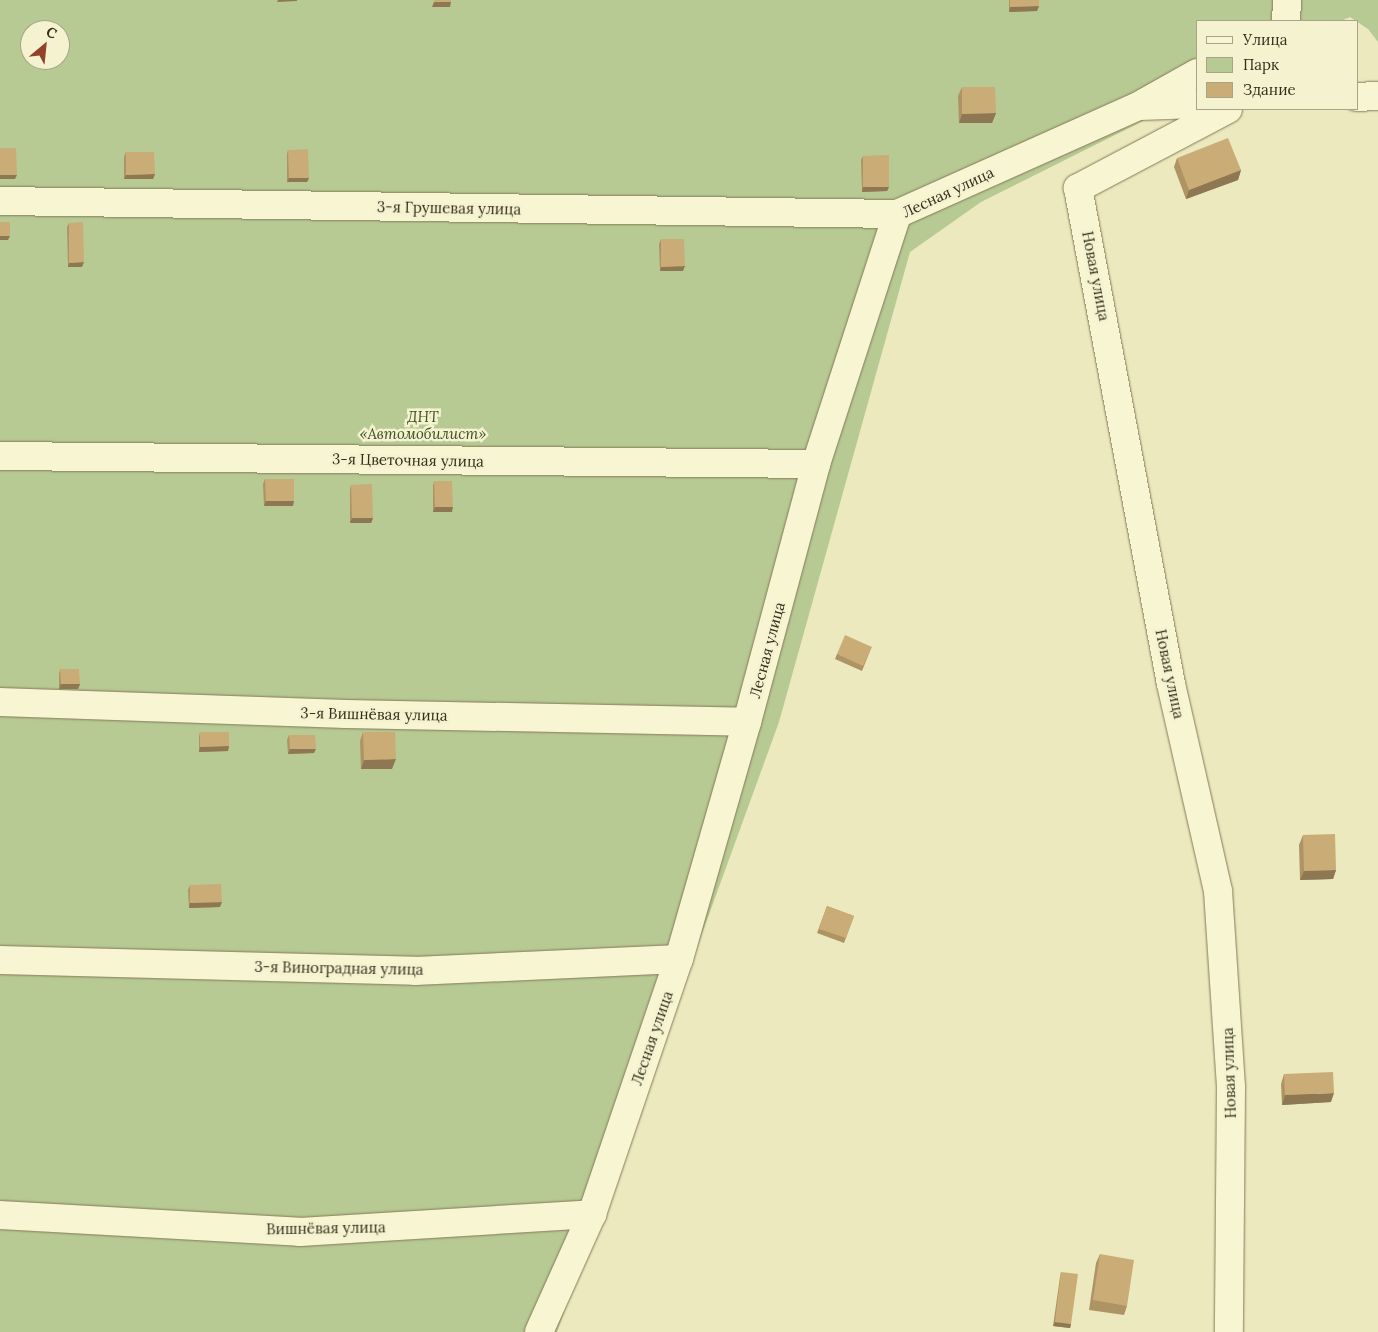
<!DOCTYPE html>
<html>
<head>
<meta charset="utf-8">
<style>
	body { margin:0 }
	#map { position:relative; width:1378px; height:1332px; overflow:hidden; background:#ece9bf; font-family:Lora,serif }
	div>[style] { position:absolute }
	.green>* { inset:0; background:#b7ca94 }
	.roads { filter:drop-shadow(0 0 1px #857a58) drop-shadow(0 0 1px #857a58) }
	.minor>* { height:28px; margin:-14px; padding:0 14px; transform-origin:14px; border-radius:14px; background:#f8f5d2 }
	.wall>* { inset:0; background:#ae9465 }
	.shaded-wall>* { inset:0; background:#8d7853 }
	.building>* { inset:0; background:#caac76 }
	span { translate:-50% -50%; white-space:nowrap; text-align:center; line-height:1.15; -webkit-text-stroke:5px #f4f2cf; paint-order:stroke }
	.street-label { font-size:15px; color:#342e1c }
	.park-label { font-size:15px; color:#3b5023; font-style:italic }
	.legend { position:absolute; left:1196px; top:20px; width:162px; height:90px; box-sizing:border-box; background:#f4f2cf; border:1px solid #a7a487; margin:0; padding:6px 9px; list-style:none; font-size:15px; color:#342e1c }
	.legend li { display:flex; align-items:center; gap:10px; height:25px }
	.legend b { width:25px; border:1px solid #a7a487 }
	.north { position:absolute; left:20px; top:20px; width:50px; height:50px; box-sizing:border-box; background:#f4f2cf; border:1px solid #a7a487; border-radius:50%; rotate:28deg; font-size:14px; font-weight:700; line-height:20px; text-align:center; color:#342e1c }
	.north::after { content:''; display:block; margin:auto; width:18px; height:22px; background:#92412a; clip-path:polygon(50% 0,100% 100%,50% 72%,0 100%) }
</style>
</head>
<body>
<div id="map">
	<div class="green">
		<div style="clip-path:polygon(evenodd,0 0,1378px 0,1378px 42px,1368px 29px,1350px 17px,1341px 21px,1197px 21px,1197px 94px,981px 202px,910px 252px,779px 722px,557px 1332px,0 1332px,0 0,30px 30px,60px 30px,60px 60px,30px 60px,30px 30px)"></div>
	</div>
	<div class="roads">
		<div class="minor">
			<div style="left:1286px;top:21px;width:21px;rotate:-87deg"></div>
			<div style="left:1357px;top:97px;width:21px;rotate:-3deg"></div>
			<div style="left:1142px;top:104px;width:63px;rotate:-29.4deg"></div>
			<div style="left:1228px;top:109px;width:170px;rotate:152.2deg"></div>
			<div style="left:1078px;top:188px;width:505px;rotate:79.38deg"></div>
			<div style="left:1171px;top:684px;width:212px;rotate:77.2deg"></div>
			<div style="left:1218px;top:891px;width:196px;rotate:86.2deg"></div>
			<div style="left:1231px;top:1087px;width:245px;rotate:90.5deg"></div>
			<div style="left:0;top:201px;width:897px;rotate:0.83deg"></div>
			<div style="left:897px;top:214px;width:265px;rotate:-24.1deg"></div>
			<div style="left:1139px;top:106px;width:58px;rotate:-2deg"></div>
			<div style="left:0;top:456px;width:816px;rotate:0.56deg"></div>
			<div style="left:0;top:702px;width:346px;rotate:2deg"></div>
			<div style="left:346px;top:714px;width:401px;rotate:1.1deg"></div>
			<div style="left:0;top:960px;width:415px;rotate:1.5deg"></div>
			<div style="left:415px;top:971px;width:264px;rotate:-2.6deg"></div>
			<div style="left:0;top:1215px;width:300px;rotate:3.2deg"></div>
			<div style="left:300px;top:1232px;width:293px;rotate:-3.5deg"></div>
			<div style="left:539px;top:1332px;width:129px;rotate:-65.8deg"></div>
			<div style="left:592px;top:1214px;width:269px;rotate:-71.2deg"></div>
			<div style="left:679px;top:959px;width:247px;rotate:-74deg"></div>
			<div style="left:747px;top:722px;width:267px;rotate:-75deg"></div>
			<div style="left:816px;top:464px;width:263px;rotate:-72deg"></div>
		</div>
	</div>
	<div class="wall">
		<div style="clip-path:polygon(1009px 0,1039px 0,1039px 6px,1037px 11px,1009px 12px)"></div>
		<div style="clip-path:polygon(962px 87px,996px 113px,992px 123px,959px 123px,958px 96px)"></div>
		<div style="clip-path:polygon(288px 150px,309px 178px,307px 182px,287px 182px,287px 154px)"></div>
		<div style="clip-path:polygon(126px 152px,155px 174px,153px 179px,124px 179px,124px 157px)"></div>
		<div style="clip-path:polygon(863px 156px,889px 187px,887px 191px,862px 192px,861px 160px)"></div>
		<div style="clip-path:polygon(1177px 158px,1241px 170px,1238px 180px,1186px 199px,1174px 167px)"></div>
		<div style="clip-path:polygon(69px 223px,82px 267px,68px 267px,67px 227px)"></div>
		<div style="clip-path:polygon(661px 239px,683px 271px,660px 271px,659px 244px)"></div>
		<div style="clip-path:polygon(265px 479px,293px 506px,264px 506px,263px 484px)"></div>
		<div style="clip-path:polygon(434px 481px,452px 512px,433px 512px,433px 486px)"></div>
		<div style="clip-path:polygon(351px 485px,373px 518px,371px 523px,350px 523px,350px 489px)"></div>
		<div style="clip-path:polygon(870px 651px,862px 671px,835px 659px,837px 654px)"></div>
		<div style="clip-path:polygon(60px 669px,80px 684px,78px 689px,59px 689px,59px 674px)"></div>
		<div style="clip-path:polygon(200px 732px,229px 746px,228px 751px,199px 752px,199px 737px)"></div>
		<div style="clip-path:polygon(363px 732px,392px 769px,361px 769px,360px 741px)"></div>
		<div style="clip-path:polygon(289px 735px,314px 753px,288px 754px,287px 740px)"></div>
		<div style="clip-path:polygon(1303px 835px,1336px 870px,1333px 879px,1300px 880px,1299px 845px)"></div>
		<div style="clip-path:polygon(190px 885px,220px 907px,189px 908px,188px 890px)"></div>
		<div style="clip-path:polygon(827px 906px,854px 916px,844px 943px,817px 933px)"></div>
		<div style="clip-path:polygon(1284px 1074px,1331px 1102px,1282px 1105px,1281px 1084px)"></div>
		<div style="clip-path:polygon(1100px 1254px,1127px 1306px,1124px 1315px,1089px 1310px,1096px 1263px)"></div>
		<div style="clip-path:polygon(1061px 1272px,1071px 1324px,1070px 1328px,1053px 1326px,1060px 1277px)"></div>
	</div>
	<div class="shaded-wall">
		<div style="clip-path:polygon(278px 0,297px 0,297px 1px,277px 2px)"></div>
		<div style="clip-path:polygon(434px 2px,451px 2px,450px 7px,432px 7px)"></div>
		<div style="clip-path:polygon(1039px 6px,1037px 11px,1009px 12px,1010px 7px)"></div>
		<div style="clip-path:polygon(996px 113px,992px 123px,959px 123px,962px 114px)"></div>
		<div style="clip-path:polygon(1241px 170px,1238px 180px,1186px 199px,1189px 190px)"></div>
		<div style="clip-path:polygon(155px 174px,153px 179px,124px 179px,126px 175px)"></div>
		<div style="clip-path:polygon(0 175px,17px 175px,15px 179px,0 179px)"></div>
		<div style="clip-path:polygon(289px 178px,309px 178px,307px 182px,287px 182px)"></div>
		<div style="clip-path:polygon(863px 187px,889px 187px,887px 191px,862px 192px)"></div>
		<div style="clip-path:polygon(0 236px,10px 236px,8px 240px,0 240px)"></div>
		<div style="clip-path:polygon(84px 262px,82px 267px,68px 267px,69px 263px)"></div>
		<div style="clip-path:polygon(685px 266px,683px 271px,660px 271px,661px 267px)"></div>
		<div style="clip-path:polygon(266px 501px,294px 501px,293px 506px,264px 506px)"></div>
		<div style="clip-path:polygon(435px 507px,453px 507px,452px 512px,433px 512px)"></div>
		<div style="clip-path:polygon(352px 518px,373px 518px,371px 523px,350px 523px)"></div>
		<div style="clip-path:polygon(61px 684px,80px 684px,78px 689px,59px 689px)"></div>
		<div style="clip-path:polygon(229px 746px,228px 751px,199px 752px,200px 747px)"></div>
		<div style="clip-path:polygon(290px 749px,316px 749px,314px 753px,288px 754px)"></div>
		<div style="clip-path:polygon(396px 759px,392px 769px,361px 769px,364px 760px)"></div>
		<div style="clip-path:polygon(1336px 870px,1333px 879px,1300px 880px,1304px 871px)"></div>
		<div style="clip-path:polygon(222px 902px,220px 907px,189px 908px,190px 903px)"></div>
		<div style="clip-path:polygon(1334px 1093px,1331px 1102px,1282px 1105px,1285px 1095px)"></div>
		<div style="clip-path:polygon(1055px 1322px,1071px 1324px,1070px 1328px,1053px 1326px)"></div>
	</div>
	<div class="building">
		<div style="clip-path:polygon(434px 0,451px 0,451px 2px,434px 2px)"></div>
		<div style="clip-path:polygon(1010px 0,1039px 0,1039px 6px,1010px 7px)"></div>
		<div style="clip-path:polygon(962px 87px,995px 87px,996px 113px,962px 114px)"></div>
		<div style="clip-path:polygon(1228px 138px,1241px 170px,1189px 190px,1177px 158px)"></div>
		<div style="clip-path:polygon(0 148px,16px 148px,17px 175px,0 175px)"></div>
		<div style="clip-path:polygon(308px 149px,309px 178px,289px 178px,288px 150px)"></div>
		<div style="clip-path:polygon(126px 152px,154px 152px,155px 174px,126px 175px)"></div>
		<div style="clip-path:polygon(889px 155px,889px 187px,863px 187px,863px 156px)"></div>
		<div style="clip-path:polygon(0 222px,10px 222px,10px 236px,0 236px)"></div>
		<div style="clip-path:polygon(83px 222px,84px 262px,69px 263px,69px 223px)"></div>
		<div style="clip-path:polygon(661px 239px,684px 239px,685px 266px,661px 267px)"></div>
		<div style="clip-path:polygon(265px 479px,294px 479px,294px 501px,266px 501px)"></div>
		<div style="clip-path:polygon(434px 481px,452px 481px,453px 507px,435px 507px)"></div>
		<div style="clip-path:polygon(372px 484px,373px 518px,352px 518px,351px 485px)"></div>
		<div style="clip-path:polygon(845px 635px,872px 647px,863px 666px,837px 654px)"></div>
		<div style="clip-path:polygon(60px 669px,79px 669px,80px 684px,61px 684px)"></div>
		<div style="clip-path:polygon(200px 732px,229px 732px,229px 746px,200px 747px)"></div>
		<div style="clip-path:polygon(363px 732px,395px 732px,396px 759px,364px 760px)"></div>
		<div style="clip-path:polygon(289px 735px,315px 735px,316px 749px,290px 749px)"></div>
		<div style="clip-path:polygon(1335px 834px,1336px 870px,1304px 871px,1303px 835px)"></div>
		<div style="clip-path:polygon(221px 884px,222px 902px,190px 903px,190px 885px)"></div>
		<div style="clip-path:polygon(827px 906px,854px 916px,846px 938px,819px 929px)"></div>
		<div style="clip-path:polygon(1333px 1072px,1334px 1093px,1285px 1095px,1284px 1074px)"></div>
		<div style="clip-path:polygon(1100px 1254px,1134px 1260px,1127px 1306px,1093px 1300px)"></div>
		<div style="clip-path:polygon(1061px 1272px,1078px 1274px,1071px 1324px,1055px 1322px)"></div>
	</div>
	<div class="street-label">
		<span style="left:948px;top:192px;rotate:-25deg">Лесная улица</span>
		<span style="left:449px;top:208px;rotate:1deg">3-я Грушевая улица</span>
		<span style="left:1096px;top:276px;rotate:79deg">Новая улица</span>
		<span style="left:408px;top:460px;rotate:1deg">3-я Цветочная улица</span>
		<span style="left:767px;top:650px;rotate:-75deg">Лесная улица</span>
		<span style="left:1170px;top:674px;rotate:78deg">Новая улица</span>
		<span style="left:374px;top:714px;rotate:1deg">3-я Вишнёвая улица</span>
		<span style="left:339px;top:968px;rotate:1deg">3-я Виноградная улица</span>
		<span style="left:652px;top:1038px;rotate:-71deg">Лесная улица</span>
		<span style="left:1229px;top:1073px;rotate:-92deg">Новая улица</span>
		<span style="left:326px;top:1228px;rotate:-1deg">Вишнёвая улица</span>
	</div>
	<div class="park-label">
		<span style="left:423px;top:425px">ДНТ<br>«Автомобилист»</span>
	</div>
	<ul class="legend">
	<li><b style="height:6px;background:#f8f5d2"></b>Улица</li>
	<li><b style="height:14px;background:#b7ca94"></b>Парк</li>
	<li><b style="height:14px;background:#caac76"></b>Здание</li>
	</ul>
	<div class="north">С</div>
</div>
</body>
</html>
